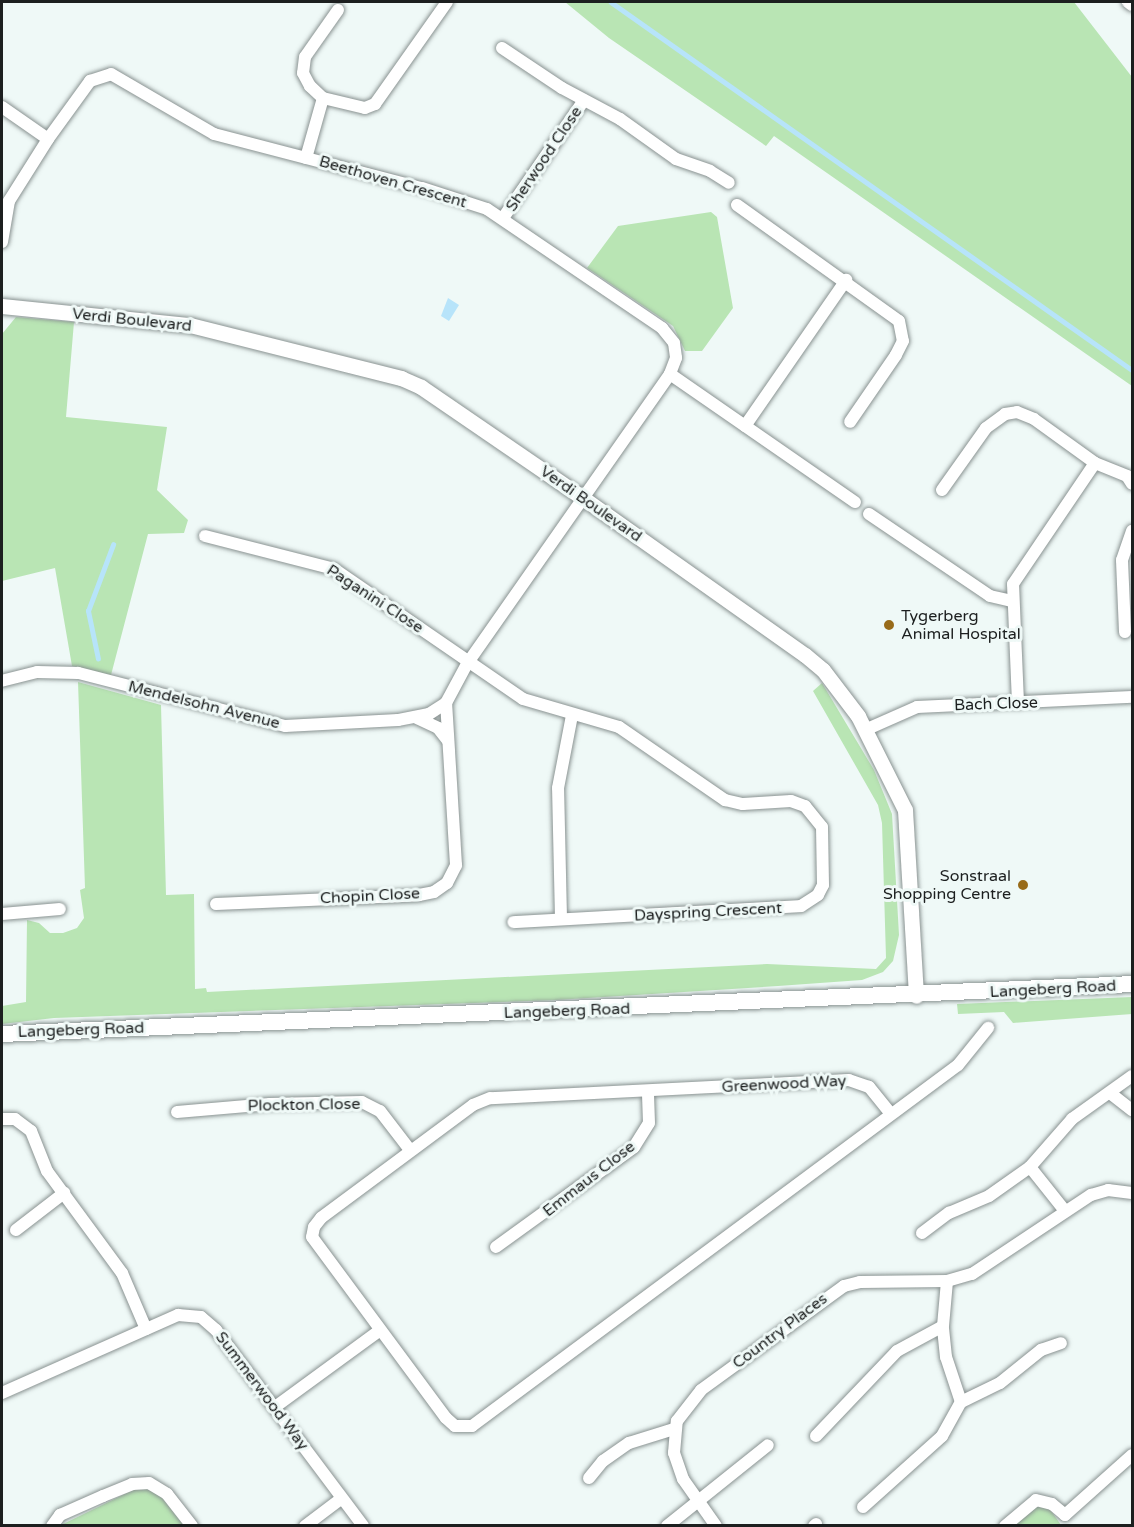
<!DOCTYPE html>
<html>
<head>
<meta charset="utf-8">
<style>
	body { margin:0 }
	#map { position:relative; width:1134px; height:1527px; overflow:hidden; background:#eff9f7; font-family:"Varela Round",sans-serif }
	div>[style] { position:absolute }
	.green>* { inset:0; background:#b9e5b4 }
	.water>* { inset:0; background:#b7e4fa }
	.stream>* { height:4.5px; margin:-2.25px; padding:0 2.25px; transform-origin:2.25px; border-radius:2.25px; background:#b7e4fa }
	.roads { filter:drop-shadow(0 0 2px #899291) drop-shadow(0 0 2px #899291) }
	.minor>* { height:12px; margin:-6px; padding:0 6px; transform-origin:6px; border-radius:6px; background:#fff }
	.tertiary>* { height:15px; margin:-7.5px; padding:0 7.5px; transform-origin:7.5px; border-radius:7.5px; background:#fff }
	.secondary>* { height:16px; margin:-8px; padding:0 8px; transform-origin:8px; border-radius:8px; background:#fff }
	.dots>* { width:16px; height:16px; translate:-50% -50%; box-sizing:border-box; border:3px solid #eff9f7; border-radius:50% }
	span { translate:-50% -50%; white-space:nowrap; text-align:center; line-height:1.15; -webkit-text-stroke:6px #eff9f7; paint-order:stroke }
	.street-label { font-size:16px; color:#1c1f1f }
	.poi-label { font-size:16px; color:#1c1f1f }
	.left { translate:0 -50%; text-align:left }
	.right { translate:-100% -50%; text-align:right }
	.frame { position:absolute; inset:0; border:3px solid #1c1f1f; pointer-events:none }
</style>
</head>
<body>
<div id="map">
	<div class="green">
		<div style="clip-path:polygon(565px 2px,1074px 2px,1132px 77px,1132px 386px,774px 136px,766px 146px,609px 38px)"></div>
		<div style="clip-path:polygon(711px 212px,717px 217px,733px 308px,702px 351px,685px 351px,673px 326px,587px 268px,618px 226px)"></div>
		<div style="clip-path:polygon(16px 317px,74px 322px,66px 417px,167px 427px,157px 490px,188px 520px,184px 533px,148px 534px,111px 675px,72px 666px,55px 568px,2px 581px,2px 334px)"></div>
		<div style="clip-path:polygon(78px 682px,161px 705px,166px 895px,194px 894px,195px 989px,206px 988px,207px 992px,767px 964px,876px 969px,886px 958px,882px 823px,878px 805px,813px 691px,822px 683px,874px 770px,892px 814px,899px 935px,893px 961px,883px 972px,862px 980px,778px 986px,556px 1000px,54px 1018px,2px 1024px,2px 1006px,26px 1002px,27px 920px,39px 923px,50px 933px,63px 933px,77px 928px,84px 918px,80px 890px,85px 888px)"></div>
		<div style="clip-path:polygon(1132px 997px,1132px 1014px,1013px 1023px,1004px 1012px,958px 1014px,957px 1004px)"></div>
		<div style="clip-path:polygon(150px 1489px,159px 1494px,184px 1526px,59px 1526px,133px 1490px)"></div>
		<div style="clip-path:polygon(1047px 1505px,1061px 1525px,1013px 1526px,1034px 1507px)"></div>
	</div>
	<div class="water">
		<div style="clip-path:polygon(448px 298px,459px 305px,449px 321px,441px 316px)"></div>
	</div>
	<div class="stream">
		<div style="left:611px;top:2px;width:638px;rotate:35.23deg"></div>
		<div style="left:98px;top:659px;width:49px;rotate:-101.8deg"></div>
		<div style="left:88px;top:611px;width:71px;rotate:-69.3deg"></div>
	</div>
	<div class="roads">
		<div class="minor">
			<div style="left:1128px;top:2px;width:5px;rotate:37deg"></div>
			<div style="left:338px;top:10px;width:57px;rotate:125.1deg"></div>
			<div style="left:305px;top:57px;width:16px;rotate:97deg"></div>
			<div style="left:303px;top:73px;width:15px;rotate:62deg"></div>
			<div style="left:310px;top:86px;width:18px;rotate:43deg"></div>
			<div style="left:323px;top:98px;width:43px;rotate:13.4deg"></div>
			<div style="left:365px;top:108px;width:11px;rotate:-22deg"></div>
			<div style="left:375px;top:104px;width:125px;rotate:-54.8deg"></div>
			<div style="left:502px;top:48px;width:72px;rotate:33.7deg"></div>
			<div style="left:562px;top:88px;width:66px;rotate:28.1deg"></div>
			<div style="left:620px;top:119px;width:69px;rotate:35.5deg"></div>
			<div style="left:676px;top:159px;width:36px;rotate:19deg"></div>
			<div style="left:710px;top:171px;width:22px;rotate:32deg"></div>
			<div style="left:2px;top:107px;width:56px;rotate:34.8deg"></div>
			<div style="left:306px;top:158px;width:62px;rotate:-74.2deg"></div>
			<div style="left:737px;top:205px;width:199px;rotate:35.6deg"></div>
			<div style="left:899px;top:321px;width:20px;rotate:79deg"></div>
			<div style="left:903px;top:341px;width:16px;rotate:117deg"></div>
			<div style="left:896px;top:355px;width:81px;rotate:124.5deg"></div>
			<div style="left:503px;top:218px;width:143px;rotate:-55.5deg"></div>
			<div style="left:2px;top:242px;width:42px;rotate:-80.3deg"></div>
			<div style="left:9px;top:201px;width:73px;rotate:-57.8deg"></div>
			<div style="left:48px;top:139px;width:72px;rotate:-54.1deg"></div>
			<div style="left:90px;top:81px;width:22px;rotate:-18deg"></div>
			<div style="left:111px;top:74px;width:119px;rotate:30.2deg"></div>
			<div style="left:214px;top:134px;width:215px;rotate:14.6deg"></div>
			<div style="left:422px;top:188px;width:68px;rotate:17.9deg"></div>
			<div style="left:487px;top:209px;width:212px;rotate:34.2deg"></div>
			<div style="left:662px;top:328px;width:19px;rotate:51deg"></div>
			<div style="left:674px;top:343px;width:15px;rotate:82deg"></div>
			<div style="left:676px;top:358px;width:17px;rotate:111deg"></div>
			<div style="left:670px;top:374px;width:352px;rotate:125deg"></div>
			<div style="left:468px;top:662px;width:47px;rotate:118.2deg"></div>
			<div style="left:446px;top:703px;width:20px;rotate:147deg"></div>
			<div style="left:429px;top:714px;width:32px;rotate:169deg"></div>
			<div style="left:398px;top:720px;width:113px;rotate:177deg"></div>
			<div style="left:285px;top:726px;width:214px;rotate:-165.6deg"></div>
			<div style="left:78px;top:673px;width:41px;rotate:-178.6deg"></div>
			<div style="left:37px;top:672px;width:36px;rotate:166deg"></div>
			<div style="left:670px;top:374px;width:225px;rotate:34.7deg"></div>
			<div style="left:745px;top:426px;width:178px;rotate:-55.3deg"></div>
			<div style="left:942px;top:490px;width:76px;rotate:-54.6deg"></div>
			<div style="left:986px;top:428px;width:24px;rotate:-36deg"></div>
			<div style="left:1005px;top:414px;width:12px;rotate:-9deg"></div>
			<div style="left:1017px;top:412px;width:18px;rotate:22deg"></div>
			<div style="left:1034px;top:419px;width:75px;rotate:35.8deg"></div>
			<div style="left:1095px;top:463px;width:35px;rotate:22deg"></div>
			<div style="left:1127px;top:476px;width:9px;rotate:58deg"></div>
			<div style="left:869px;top:514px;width:146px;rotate:34.1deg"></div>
			<div style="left:990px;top:596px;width:23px;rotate:13deg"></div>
			<div style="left:205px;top:536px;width:133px;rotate:14.3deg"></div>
			<div style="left:334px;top:569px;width:229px;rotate:34.5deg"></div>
			<div style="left:523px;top:699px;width:100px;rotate:16.3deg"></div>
			<div style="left:619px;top:727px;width:129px;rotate:34.6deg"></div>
			<div style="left:725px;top:800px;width:18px;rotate:13deg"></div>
			<div style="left:743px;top:804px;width:48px;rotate:-3.6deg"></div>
			<div style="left:791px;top:801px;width:15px;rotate:20deg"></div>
			<div style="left:805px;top:806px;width:27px;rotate:51deg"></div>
			<div style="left:822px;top:827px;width:58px;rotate:89deg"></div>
			<div style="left:823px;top:885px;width:11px;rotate:117deg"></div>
			<div style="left:818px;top:895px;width:20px;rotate:147deg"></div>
			<div style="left:801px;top:906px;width:288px;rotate:176.8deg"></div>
			<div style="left:1125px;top:632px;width:72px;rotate:-92.4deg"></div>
			<div style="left:1122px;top:560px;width:31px;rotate:-71deg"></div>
			<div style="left:1018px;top:703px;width:119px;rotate:-92.4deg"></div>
			<div style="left:1013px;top:584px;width:146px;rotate:-55.9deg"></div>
			<div style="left:417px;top:718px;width:23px;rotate:25deg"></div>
			<div style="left:438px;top:728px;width:16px;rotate:52deg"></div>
			<div style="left:865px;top:730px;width:57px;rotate:-23.9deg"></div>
			<div style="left:917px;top:707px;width:215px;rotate:-2.7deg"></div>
			<div style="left:216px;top:904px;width:203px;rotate:-2.5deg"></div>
			<div style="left:419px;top:895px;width:15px;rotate:-11deg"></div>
			<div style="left:434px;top:892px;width:16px;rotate:-35deg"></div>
			<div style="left:447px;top:883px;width:20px;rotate:-63deg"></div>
			<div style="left:456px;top:865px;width:162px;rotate:-93.5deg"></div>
			<div style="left:2px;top:914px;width:58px;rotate:-4.9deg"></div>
			<div style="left:561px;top:918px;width:130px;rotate:-91.3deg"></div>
			<div style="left:558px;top:788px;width:74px;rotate:-79.1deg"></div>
			<div style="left:1110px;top:1093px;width:28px;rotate:38deg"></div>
			<div style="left:177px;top:1112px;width:93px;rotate:-4.9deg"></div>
			<div style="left:270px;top:1104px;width:92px;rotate:-1.2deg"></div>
			<div style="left:362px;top:1102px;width:20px;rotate:27deg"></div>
			<div style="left:380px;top:1111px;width:49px;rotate:52.4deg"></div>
			<div style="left:891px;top:1114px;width:35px;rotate:-129deg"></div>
			<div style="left:869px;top:1087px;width:21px;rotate:-161deg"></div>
			<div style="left:849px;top:1080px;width:359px;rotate:177.1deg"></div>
			<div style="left:490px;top:1098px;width:18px;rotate:158deg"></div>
			<div style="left:473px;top:1105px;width:189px;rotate:143.4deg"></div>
			<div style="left:321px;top:1218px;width:11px;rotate:128deg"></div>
			<div style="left:314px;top:1227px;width:10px;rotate:101deg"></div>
			<div style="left:312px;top:1237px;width:225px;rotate:53.5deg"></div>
			<div style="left:446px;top:1418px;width:12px;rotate:42deg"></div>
			<div style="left:455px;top:1426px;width:17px"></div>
			<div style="left:472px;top:1426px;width:605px;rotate:-36.6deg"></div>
			<div style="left:958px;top:1065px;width:48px;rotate:-51deg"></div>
			<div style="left:2px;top:1119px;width:13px"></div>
			<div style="left:15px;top:1119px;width:20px;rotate:37deg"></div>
			<div style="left:31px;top:1131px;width:43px;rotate:68.2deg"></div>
			<div style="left:47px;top:1171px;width:127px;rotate:53.7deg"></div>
			<div style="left:122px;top:1273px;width:61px;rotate:66.8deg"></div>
			<div style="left:1030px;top:1167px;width:56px;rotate:51.5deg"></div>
			<div style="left:16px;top:1230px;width:61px;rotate:-37.6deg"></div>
			<div style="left:922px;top:1233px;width:34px;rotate:-37deg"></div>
			<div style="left:949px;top:1213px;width:43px;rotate:-23deg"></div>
			<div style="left:989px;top:1196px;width:50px;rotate:-35.3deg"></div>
			<div style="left:1030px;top:1167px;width:64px;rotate:-48.8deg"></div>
			<div style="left:1072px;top:1119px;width:74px;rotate:-35.6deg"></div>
			<div style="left:496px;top:1247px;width:170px;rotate:-35.9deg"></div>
			<div style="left:634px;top:1147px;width:28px;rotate:-58deg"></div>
			<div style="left:649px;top:1123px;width:32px;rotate:-92deg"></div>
			<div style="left:2px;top:1393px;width:193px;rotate:-23.9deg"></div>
			<div style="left:178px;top:1315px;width:23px;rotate:5deg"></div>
			<div style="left:201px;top:1317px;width:20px;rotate:41deg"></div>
			<div style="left:216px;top:1330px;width:245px;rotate:53.1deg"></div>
			<div style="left:961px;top:1402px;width:43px;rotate:-26deg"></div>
			<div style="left:1000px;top:1383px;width:53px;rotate:-38.8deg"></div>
			<div style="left:1041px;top:1350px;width:21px;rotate:-19deg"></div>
			<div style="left:275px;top:1407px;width:129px;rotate:-36.2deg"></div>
			<div style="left:816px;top:1436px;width:117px;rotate:-46.4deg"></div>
			<div style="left:897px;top:1351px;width:52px;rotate:-28.5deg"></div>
			<div style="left:589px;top:1478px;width:22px;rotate:-51deg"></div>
			<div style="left:603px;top:1461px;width:32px;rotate:-35deg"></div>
			<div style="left:629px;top:1443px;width:47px;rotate:-17.3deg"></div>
			<div style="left:863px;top:1507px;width:106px;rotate:-41.9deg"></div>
			<div style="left:942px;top:1436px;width:39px;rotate:-61deg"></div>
			<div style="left:961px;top:1402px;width:47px;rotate:-108.4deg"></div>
			<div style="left:946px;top:1357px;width:31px;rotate:-96deg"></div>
			<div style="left:943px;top:1326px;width:45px;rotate:-84.9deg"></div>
			<div style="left:52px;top:1526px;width:14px;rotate:-54deg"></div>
			<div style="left:60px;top:1515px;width:47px;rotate:-23.8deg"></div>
			<div style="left:103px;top:1496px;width:31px;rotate:-22deg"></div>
			<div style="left:132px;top:1484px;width:17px;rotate:-3deg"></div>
			<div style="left:149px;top:1483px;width:21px;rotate:31deg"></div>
			<div style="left:167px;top:1494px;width:41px;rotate:52deg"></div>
			<div style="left:305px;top:1526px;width:46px;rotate:-37.1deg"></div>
			<div style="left:667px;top:1526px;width:129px;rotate:-38.7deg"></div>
			<div style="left:716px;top:1526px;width:57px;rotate:-125.1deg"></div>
			<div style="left:683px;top:1479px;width:28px;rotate:-109deg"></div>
			<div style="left:674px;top:1453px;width:32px;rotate:-85deg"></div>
			<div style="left:677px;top:1421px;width:39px;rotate:-52deg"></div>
			<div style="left:701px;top:1390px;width:177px;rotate:-36deg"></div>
			<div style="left:844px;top:1286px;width:16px;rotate:-14deg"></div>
			<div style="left:860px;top:1282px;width:87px;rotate:-0.7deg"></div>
			<div style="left:947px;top:1281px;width:26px;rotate:-16deg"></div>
			<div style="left:972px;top:1274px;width:143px;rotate:-33.6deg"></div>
			<div style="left:1091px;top:1195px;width:18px;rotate:-16deg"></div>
			<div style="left:1108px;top:1190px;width:24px;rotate:7deg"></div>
			<div style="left:814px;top:1526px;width:3px;rotate:-45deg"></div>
			<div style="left:1005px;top:1526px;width:40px;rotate:-40deg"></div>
			<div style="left:1036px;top:1500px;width:16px;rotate:14deg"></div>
			<div style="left:1052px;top:1504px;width:17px;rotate:40deg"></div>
			<div style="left:1065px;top:1515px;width:90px;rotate:-41.8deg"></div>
		</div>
		<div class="tertiary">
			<div style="left:2px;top:306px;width:189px;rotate:5.8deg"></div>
			<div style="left:190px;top:325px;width:218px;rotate:14.1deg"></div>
			<div style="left:401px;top:378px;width:22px;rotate:24deg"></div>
			<div style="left:421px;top:387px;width:196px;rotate:34.4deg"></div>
			<div style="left:583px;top:498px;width:272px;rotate:35.3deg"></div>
			<div style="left:805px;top:655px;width:23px;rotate:40deg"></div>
			<div style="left:823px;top:670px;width:58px;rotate:52.7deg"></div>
			<div style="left:858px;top:716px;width:105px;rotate:63.4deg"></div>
			<div style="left:905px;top:810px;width:186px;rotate:86.6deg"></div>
		</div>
		<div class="secondary">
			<div style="left:2px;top:1034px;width:1131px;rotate:-2.53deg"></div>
		</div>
	</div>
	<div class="dots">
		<div style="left:889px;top:625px;background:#986b19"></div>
		<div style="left:1023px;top:885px;background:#986b19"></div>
	</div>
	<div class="street-label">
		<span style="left:544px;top:159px;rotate:-56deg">Sherwood Close</span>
		<span style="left:393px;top:182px;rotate:16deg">Beethoven Crescent</span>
		<span style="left:132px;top:320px;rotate:6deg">Verdi Boulevard</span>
		<span style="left:591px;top:504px;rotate:35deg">Verdi Boulevard</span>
		<span style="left:375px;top:599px;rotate:33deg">Paganini Close</span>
		<span style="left:996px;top:704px;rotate:-2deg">Bach Close</span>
		<span style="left:204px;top:705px;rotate:14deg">Mendelsohn Avenue</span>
		<span style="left:370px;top:896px;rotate:-3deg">Chopin Close</span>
		<span style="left:708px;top:912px;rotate:-3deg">Dayspring Crescent</span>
		<span style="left:1053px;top:989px;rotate:-3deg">Langeberg Road</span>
		<span style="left:567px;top:1011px;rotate:-2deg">Langeberg Road</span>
		<span style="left:81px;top:1030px;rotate:-2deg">Langeberg Road</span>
		<span style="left:784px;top:1084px;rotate:-3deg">Greenwood Way</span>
		<span style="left:304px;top:1105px;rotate:-1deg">Plockton Close</span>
		<span style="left:589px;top:1179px;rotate:-38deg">Emmaus Close</span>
		<span style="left:780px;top:1331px;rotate:-37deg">Country Places</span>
		<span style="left:262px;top:1391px;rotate:53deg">Summerwood Way</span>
	</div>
	<div class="poi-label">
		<span class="left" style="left:901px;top:625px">Tygerberg<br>Animal Hospital</span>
		<span class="right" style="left:1011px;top:885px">Sonstraal<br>Shopping Centre</span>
	</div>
	<div class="frame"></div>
</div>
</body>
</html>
